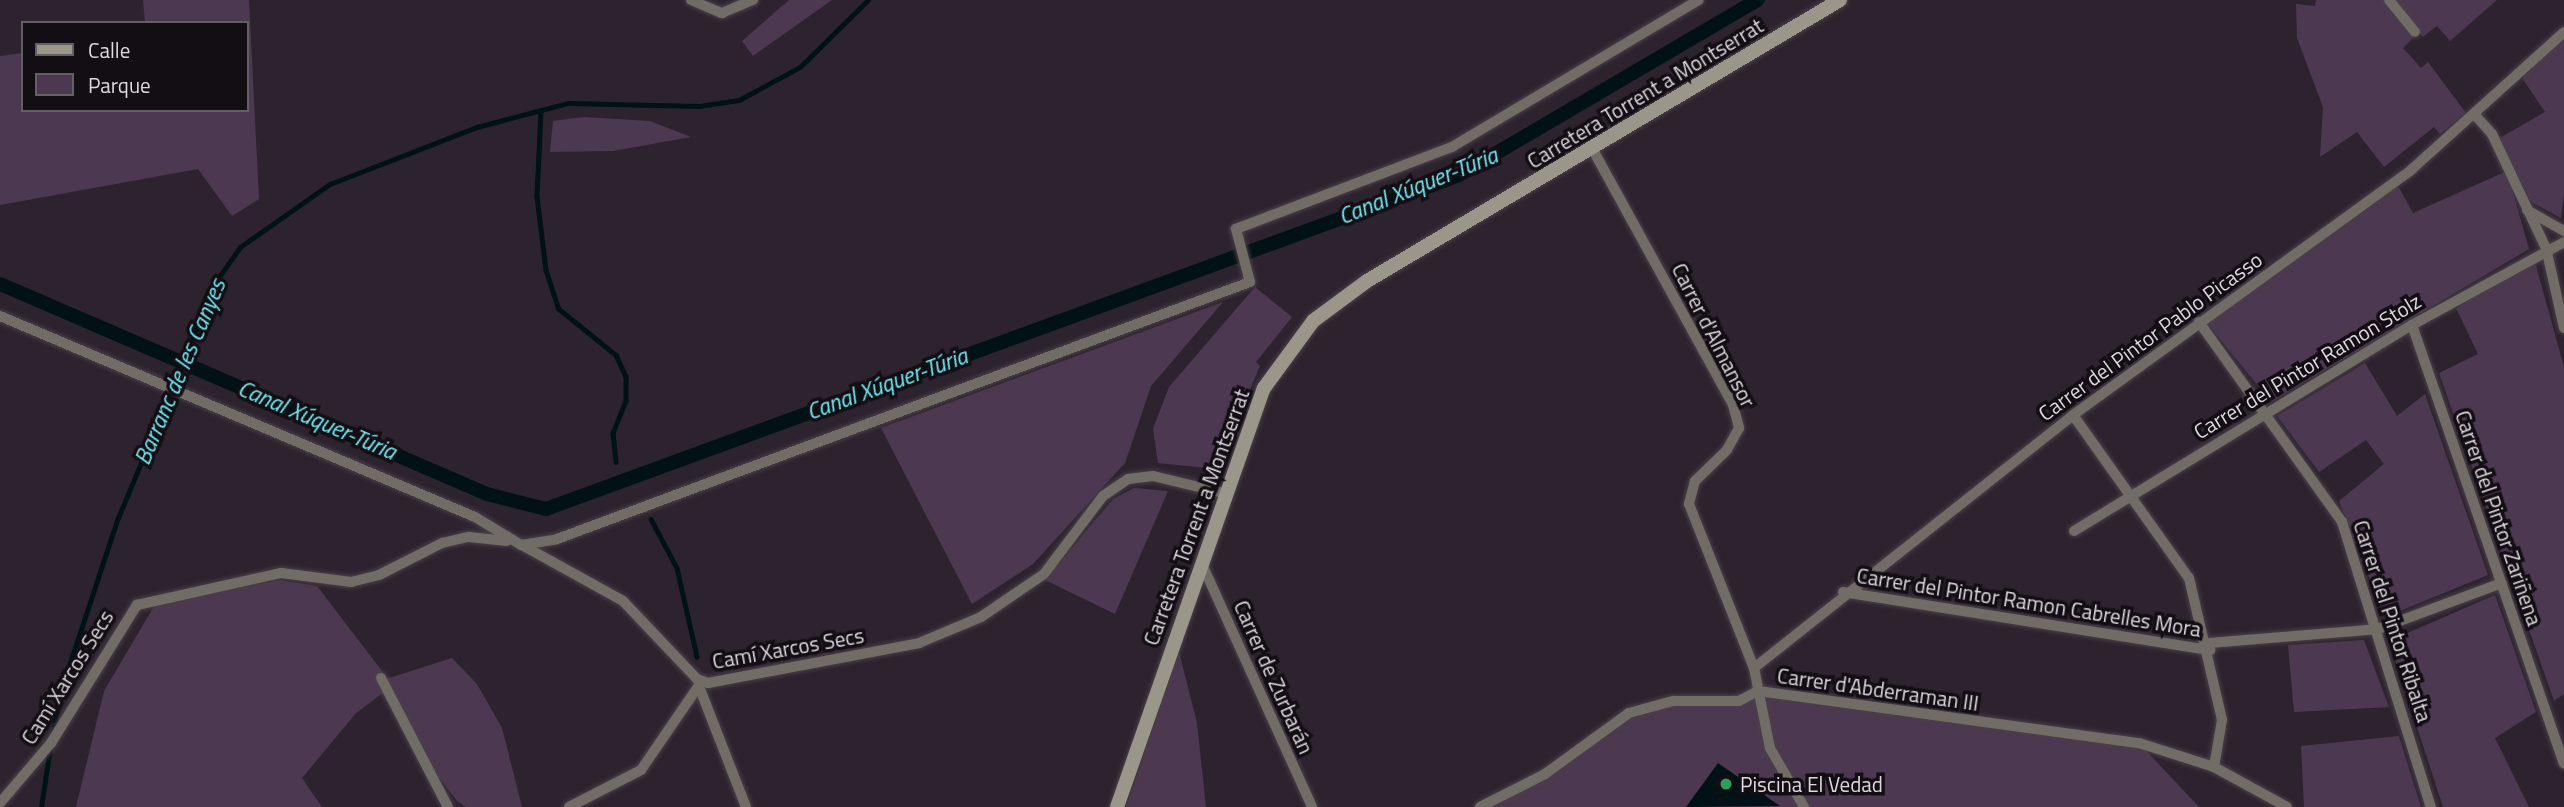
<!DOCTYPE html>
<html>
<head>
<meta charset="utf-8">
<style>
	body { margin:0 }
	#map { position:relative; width:2564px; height:807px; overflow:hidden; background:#2d232e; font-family:"Titillium Web",sans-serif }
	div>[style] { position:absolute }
	.green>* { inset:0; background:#4d3851 }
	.water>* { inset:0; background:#001215 }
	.stream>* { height:4.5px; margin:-2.25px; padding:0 2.25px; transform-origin:2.25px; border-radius:2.25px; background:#001215 }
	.canal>* { height:14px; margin:-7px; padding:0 7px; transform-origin:7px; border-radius:7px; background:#001215 }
	.roads { filter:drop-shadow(0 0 2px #49404a) drop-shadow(0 0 2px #49404a) }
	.minor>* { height:10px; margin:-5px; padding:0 5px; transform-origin:5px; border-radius:5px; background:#716d66 }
	.secondary>* { height:14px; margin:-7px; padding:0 7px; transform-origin:7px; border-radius:7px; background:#9b968a }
	.dots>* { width:19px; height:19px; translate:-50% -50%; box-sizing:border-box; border:4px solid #120e13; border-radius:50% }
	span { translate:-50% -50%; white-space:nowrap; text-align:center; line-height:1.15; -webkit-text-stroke:7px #120e13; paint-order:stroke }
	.street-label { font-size:21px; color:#dfd8e0 }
	.poi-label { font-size:21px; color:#dfd8e0 }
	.left { translate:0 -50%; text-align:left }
	.water-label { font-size:23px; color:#71ecf6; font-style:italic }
	.legend { position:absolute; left:21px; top:21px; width:228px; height:91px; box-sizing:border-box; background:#120e13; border:2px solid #645f65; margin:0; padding:9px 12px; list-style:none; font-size:21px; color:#dfd8e0 }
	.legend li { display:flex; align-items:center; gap:14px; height:35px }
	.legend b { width:35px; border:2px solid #645f65 }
</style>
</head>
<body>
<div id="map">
	<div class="green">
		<div style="clip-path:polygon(143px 0,249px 0,259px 199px,232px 216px,198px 169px,0 205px,0 56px,23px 53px,23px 110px,247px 110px,247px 23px,145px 23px)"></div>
		<div style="clip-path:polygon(789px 0,832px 0,753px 56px,742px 41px)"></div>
		<div style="clip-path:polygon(2316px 0,2384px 0,2414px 37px,2403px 48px,2421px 68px,2428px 62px,2466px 113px,2440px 134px,2434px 127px,2384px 167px,2357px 132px,2320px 157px,2323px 107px,2297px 38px,2296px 4px,2315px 6px)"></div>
		<div style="clip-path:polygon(2394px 0,2497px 0,2450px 41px,2437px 26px,2423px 37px)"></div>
		<div style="clip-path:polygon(2564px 37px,2564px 194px,2561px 218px,2531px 202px,2498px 139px,2545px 112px,2522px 78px)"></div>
		<div style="clip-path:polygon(583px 117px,650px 121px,691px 137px,613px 151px,550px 152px,553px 121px)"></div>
		<div style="clip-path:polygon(2507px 171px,2529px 249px,2271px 402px,2206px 322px,2397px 184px,2413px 213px)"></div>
		<div style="clip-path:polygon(2535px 262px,2564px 367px,2564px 694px,2554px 701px,2439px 373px,2478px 354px,2456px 308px)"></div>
		<div style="clip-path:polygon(1255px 287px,1292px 317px,1256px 362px,1260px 366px,1216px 469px,1158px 463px,1153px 429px,1169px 387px)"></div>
		<div style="clip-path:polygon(1223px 302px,1151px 386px,1125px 463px,1033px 564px,972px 604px,881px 428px)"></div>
		<div style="clip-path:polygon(2365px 363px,2397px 416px,2425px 394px,2488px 575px,2385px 617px,2339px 501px,2384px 464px,2366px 440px,2319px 472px,2277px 416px)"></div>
		<div style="clip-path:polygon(1134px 488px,1168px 491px,1115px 614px,1045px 580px,1113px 499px)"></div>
		<div style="clip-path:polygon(280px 580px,317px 586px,382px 671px,376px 678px,383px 693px,356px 713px,302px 778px,322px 807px,76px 807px,104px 691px,156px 603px)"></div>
		<div style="clip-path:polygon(2495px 595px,2536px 712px,2495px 738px,2529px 807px,2443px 807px,2389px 641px)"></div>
		<div style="clip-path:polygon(2364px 640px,2389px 707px,2294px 712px,2288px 645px)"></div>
		<div style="clip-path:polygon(1179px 652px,1197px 723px,1206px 807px,1126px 807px)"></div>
		<div style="clip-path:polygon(452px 658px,477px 684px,502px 728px,522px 807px,466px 807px,457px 801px,421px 754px,386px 679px)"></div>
		<div style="clip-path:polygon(1758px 691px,2139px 743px,2199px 807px,1479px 807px,1545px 774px,1629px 713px)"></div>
		<div style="clip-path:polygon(2399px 736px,2421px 807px,2304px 807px,2301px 746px)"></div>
	</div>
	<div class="water">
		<div style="clip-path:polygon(1718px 763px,1780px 806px,1781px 806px,1686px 807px)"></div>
	</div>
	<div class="stream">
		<div style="left:541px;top:111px;width:85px;rotate:92.7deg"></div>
		<div style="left:537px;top:196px;width:75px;rotate:83.1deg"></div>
		<div style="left:546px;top:270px;width:40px;rotate:72deg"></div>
		<div style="left:558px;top:308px;width:75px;rotate:39deg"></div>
		<div style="left:616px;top:355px;width:23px;rotate:65deg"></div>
		<div style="left:626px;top:376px;width:25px;rotate:90deg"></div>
		<div style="left:626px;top:401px;width:35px;rotate:112deg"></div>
		<div style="left:613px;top:433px;width:29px;rotate:84deg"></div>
		<div style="left:651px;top:519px;width:55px;rotate:62deg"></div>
		<div style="left:677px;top:568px;width:91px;rotate:77.3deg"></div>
		<div style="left:53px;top:733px;width:37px;rotate:-81deg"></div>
		<div style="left:59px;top:696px;width:188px;rotate:-71.7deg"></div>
		<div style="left:118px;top:518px;width:258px;rotate:-67.4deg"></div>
		<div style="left:217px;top:280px;width:40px;rotate:-55.1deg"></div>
		<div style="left:240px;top:247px;width:110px;rotate:-35deg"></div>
		<div style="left:330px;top:184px;width:158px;rotate:-21.2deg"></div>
		<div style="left:477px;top:127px;width:94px;rotate:-14.8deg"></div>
		<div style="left:568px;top:103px;width:131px;rotate:1.3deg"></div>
		<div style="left:699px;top:106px;width:40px;rotate:-8.5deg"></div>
		<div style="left:739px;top:100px;width:69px;rotate:-28.4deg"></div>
		<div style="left:800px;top:67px;width:95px;rotate:-44.6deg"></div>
		<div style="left:41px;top:807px;width:60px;rotate:-81.3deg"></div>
	</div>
	<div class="canal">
		<div style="left:0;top:284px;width:530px;rotate:23.33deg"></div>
		<div style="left:487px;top:494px;width:61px;rotate:14.3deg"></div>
		<div style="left:546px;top:509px;width:972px;rotate:-20.09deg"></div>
		<div style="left:1459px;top:175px;width:346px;rotate:-30.4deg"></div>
	</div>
	<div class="roads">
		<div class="minor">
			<div style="left:691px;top:0;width:34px;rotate:23deg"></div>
			<div style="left:722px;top:13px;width:34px;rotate:-23deg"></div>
			<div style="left:2389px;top:0;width:41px;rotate:50.9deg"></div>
			<div style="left:2475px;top:115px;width:25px;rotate:48deg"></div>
			<div style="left:2492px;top:134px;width:126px;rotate:64.7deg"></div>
			<div style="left:2546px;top:248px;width:82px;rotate:77.3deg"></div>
			<div style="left:1593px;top:150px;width:291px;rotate:61.2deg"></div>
			<div style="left:1733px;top:405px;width:24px;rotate:75deg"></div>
			<div style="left:1739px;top:428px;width:25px;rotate:119deg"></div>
			<div style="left:1727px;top:450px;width:45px;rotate:135.9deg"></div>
			<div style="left:1695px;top:481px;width:24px;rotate:105deg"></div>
			<div style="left:1689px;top:504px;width:176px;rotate:68.4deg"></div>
			<div style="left:1754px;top:668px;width:82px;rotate:78.7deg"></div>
			<div style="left:1770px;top:748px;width:68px;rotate:60deg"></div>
			<div style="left:2527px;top:210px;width:43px;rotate:29.6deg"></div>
			<div style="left:0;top:316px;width:516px;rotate:22.94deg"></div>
			<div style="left:475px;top:517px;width:54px;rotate:31.3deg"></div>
			<div style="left:521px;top:545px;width:36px;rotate:-9deg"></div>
			<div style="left:557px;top:539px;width:739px;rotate:-20.35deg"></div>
			<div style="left:1250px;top:282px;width:55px;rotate:-104.8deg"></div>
			<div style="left:1236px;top:229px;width:231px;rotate:-20.8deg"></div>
			<div style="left:1452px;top:147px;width:287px;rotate:-30.8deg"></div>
			<div style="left:2199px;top:322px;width:246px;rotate:54.4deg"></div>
			<div style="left:2342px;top:522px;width:299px;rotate:72.7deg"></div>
			<div style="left:2412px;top:325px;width:464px;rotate:70.9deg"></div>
			<div style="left:2073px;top:415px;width:200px;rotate:54.6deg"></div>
			<div style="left:2189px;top:578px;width:146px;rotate:76.9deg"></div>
			<div style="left:2222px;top:720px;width:48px;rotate:99.7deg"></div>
			<div style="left:2074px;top:531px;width:396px;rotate:-31.4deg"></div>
			<div style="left:2412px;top:325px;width:173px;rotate:-28.6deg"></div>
			<div style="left:522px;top:545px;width:115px;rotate:29deg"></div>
			<div style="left:623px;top:601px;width:108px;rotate:46.5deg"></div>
			<div style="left:697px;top:679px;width:12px;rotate:20deg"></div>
			<div style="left:708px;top:683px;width:215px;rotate:-10.7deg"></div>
			<div style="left:919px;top:643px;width:67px;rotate:-22.8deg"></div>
			<div style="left:981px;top:617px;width:76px;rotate:-34.3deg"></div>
			<div style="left:1044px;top:574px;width:98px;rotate:-52.9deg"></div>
			<div style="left:1103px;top:496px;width:30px;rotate:-34deg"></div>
			<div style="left:1128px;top:479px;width:25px;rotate:-7deg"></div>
			<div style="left:1153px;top:476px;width:73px;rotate:13.5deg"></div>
			<div style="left:1201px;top:562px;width:269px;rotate:65.6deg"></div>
			<div style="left:1843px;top:592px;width:372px;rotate:9deg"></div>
			<div style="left:2209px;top:643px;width:170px;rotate:-4.7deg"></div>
			<div style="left:2378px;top:629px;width:132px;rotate:-20.4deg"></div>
			<div style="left:1754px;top:668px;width:407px;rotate:-38.4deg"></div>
			<div style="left:2073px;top:415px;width:417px;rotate:-35.9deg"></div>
			<div style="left:2411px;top:170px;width:206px;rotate:-42deg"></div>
			<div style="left:381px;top:678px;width:145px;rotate:62.6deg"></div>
			<div style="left:700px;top:689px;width:127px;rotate:68.7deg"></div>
			<div style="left:0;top:803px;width:79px;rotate:-49.6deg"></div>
			<div style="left:51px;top:743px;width:163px;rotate:-58.1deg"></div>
			<div style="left:137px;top:605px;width:148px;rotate:-12.5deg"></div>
			<div style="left:281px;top:573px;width:71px;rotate:7.3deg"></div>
			<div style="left:351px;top:582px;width:29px;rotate:-14deg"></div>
			<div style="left:379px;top:575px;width:71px;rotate:-26.9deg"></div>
			<div style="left:442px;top:543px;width:28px;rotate:-13deg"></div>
			<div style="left:469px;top:537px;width:38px;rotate:6deg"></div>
			<div style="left:569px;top:807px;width:81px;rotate:-27.2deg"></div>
			<div style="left:641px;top:770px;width:108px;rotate:-55.6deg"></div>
			<div style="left:1480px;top:807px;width:73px;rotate:-26.9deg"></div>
			<div style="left:1545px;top:774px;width:104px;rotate:-36deg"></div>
			<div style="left:1629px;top:713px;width:46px;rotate:-15.3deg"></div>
			<div style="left:1673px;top:701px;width:66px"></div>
			<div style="left:1739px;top:701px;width:21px;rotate:-28deg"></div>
			<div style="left:1758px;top:691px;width:385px;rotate:7.8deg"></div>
			<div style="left:2139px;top:743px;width:79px;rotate:17.7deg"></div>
			<div style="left:2214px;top:767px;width:83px;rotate:28.7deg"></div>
		</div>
		<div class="secondary">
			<div style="left:1117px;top:807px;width:444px;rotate:-70.7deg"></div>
			<div style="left:1264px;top:388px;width:83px;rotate:-53.8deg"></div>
			<div style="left:1313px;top:321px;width:67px;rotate:-36.5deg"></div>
			<div style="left:1367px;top:281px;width:550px;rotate:-30.71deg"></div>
		</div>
	</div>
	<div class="dots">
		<div style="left:1726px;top:784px;background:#2e9e5b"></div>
	</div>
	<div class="street-label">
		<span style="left:1645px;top:93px;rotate:-31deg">Carretera Torrent a Montserrat</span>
		<span style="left:1714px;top:335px;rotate:63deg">Carrer d'Almansor</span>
		<span style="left:2150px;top:336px;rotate:-36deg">Carrer del Pintor Pablo Picasso</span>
		<span style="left:2307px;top:366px;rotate:-31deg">Carrer del Pintor Ramon Stolz</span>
		<span style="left:1196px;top:517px;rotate:-70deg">Carretera Torrent a Montserrat</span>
		<span style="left:2499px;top:518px;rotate:71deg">Carrer del Pintor Zariñena</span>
		<span style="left:2029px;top:602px;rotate:9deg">Carrer del Pintor Ramon Cabrelles Mora</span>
		<span style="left:2393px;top:621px;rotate:72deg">Carrer del Pintor Ribalta</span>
		<span style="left:788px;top:648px;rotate:-10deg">Camí Xarcos Secs</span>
		<span style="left:67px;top:677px;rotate:-58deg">Camí Xarcos Secs</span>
		<span style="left:1274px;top:677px;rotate:66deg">Carrer de Zurbarán</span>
		<span style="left:1878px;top:689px;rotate:8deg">Carrer d'Abderraman III</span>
	</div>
	<div class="poi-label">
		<span class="left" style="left:1740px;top:784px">Piscina El Vedad</span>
	</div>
	<div class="water-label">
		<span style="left:1418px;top:186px;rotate:-22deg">Canal Xúquer-Túria</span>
		<span style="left:180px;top:372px;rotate:-67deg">Barranc de les Canyes</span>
		<span style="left:887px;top:384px;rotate:-20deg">Canal Xúquer-Túria</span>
		<span style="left:317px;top:420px;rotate:23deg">Canal Xúquer-Túria</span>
	</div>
	<ul class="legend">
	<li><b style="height:9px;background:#9b968a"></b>Calle</li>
	<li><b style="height:19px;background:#4d3851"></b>Parque</li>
	</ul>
</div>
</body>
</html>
